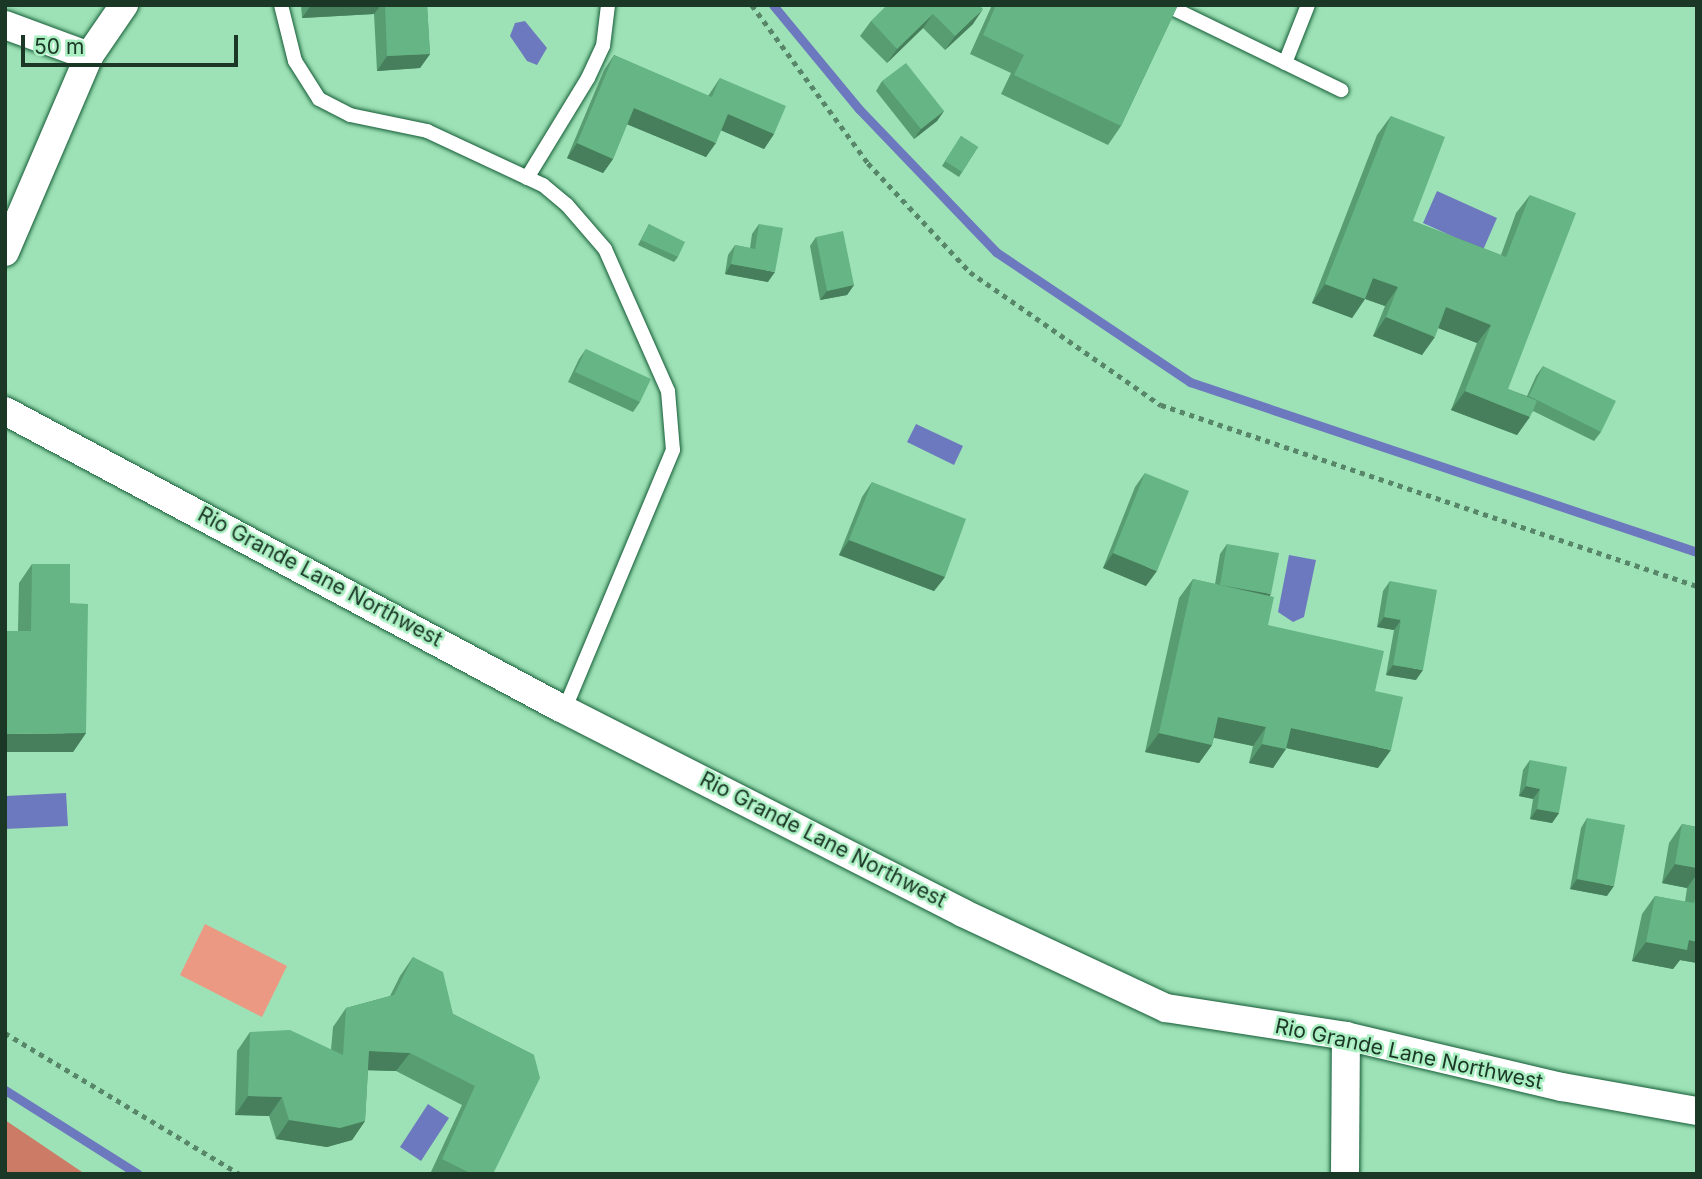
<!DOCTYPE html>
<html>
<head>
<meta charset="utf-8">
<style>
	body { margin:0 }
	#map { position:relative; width:1702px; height:1179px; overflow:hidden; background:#9de2b6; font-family:Inter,sans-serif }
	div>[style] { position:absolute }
	.green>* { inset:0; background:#eb9983 }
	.forest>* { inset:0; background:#cb7b66 }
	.water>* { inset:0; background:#6d79be }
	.stream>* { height:9px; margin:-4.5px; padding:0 4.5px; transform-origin:4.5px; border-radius:4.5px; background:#6d79be }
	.path>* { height:4.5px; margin-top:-2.25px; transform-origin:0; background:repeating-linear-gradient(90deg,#578669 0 5px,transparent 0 10px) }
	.roads { filter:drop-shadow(0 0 2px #155c37) drop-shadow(0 0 2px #155c37) }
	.service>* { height:14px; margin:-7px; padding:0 7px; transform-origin:7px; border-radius:7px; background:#fff }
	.minor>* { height:28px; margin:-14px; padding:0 14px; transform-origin:14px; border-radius:14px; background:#fff }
	.wall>* { inset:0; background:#589c72 }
	.shaded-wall>* { inset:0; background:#477f5c }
	.building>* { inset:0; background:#66b584 }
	span { translate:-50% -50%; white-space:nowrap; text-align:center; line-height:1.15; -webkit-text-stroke:5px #aaefc2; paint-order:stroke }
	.street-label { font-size:21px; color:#1b3726 }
	.frame { position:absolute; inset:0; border:7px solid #1b3726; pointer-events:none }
	.scale { position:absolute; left:21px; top:35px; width:217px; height:32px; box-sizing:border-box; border:4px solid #1b3726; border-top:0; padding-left:9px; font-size:21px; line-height:24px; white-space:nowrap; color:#1b3726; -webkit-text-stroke:5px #aaefc2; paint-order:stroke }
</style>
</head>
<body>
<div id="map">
	<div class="green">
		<div style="clip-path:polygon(205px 924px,287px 966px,262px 1017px,180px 975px)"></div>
	</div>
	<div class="forest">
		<div style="clip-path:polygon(5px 1120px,85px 1174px,5px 1174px)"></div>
	</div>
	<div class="water">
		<div style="clip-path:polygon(525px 21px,547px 48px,537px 65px,527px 61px,510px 36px,515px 23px)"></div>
		<div style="clip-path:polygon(1437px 191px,1497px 218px,1483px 250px,1423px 223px)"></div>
		<div style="clip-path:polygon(916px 424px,963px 446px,954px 465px,907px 442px)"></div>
		<div style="clip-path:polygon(1289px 555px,1316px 560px,1304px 617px,1293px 622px,1278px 612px)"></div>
		<div style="clip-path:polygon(66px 793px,68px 826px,5px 829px,5px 796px)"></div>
		<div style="clip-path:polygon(428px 1104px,449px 1118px,421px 1161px,400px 1147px)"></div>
	</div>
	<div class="stream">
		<div style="left:773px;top:5px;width:135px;rotate:50.4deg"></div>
		<div style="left:859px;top:109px;width:198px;rotate:46.2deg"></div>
		<div style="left:996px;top:252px;width:234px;rotate:33.8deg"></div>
		<div style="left:1190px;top:382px;width:535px;rotate:18.54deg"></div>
		<div style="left:5px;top:1090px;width:157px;rotate:32.3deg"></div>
	</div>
	<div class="path">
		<div style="left:752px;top:5px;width:196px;rotate:53.7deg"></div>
		<div style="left:868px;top:163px;width:149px;rotate:46.9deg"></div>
		<div style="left:970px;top:272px;width:233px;rotate:34.9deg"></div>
		<div style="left:1161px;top:405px;width:566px;rotate:18.66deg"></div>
		<div style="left:5px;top:1033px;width:274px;rotate:31deg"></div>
	</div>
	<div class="roads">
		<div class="service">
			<div style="left:281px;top:5px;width:58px;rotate:76deg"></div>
			<div style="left:295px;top:61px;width:45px;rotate:57.7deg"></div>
			<div style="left:319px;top:99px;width:35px;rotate:27deg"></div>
			<div style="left:350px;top:115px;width:79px;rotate:11.7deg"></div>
			<div style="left:427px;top:131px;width:128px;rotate:25deg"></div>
			<div style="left:543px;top:185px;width:31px;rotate:40deg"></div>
			<div style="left:567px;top:205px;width:58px;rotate:49.2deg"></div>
			<div style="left:605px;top:249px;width:155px;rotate:66.1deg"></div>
			<div style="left:668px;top:391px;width:59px;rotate:85.2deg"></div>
			<div style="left:673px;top:450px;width:282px;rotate:112.7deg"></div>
			<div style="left:1166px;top:5px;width:195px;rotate:25.9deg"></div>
			<div style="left:1285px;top:63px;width:62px;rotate:-68.4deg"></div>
			<div style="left:527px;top:178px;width:117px;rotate:-58.6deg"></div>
			<div style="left:588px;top:78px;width:35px;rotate:-65deg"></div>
			<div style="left:603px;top:46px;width:41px;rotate:-83deg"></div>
		</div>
		<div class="minor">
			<div style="left:5px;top:25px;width:90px;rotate:20.3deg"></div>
			<div style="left:5px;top:252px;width:213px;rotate:-66.8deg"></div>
			<div style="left:89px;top:56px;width:62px;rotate:-55.5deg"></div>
			<div style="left:5px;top:411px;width:628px;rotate:28.12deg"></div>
			<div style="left:559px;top:707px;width:453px;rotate:27deg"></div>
			<div style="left:963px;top:913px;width:224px;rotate:25.1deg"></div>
			<div style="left:1166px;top:1008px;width:182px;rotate:8.8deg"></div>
			<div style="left:1346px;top:1036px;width:222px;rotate:13.3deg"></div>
			<div style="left:1562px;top:1087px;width:137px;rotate:10.1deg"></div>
			<div style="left:1345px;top:1174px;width:138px;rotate:-89.6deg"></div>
		</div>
	</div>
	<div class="wall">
		<div style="clip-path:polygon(301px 5px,427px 5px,430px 54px,420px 68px,377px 71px,374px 14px,302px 18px)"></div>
		<div style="clip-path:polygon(979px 5px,973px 24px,945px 50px,923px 28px,887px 63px,860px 36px,871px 21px)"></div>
		<div style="clip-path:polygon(992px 5px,1178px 5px,1121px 126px,1108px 145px,1001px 94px,1011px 73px,970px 54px)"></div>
		<div style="clip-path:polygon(614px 55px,708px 96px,720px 78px,774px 134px,764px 149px,721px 130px,706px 157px,627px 124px,613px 159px,603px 173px,567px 158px,604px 70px)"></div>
		<div style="clip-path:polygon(882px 81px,944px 111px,937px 121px,914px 139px,876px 91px)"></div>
		<div style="clip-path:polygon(1391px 116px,1413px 221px,1501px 255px,1516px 213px,1530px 195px,1508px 389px,1527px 396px,1536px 376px,1543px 366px,1601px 432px,1594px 441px,1533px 411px,1517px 435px,1451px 410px,1477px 343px,1438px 328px,1422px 355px,1373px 336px,1385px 306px,1365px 299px,1352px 318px,1312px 303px,1377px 135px)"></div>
		<div style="clip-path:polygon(961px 136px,978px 147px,959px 177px,942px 166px)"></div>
		<div style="clip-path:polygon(649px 224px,678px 257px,674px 262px,638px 245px)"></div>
		<div style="clip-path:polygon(759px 224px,768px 282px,725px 274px,728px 255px,735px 245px,750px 248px,752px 234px)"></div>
		<div style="clip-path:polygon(816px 237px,854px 285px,847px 295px,820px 300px,810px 246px)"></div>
		<div style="clip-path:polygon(586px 349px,640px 402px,633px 412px,568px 382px,579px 359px)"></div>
		<div style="clip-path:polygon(1145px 473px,1146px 586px,1103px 568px,1135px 487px)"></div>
		<div style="clip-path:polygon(872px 482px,945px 577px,934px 591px,839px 555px,862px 497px)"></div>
		<div style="clip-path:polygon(1227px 544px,1269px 596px,1268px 625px,1375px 691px,1378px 768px,1286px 748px,1273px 768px,1249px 763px,1253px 746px,1214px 737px,1212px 745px,1199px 763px,1145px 752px,1179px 598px,1193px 579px,1215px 584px,1220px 554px)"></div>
		<div style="clip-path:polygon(32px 564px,70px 603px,86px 733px,73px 752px,18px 631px,19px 583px)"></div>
		<div style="clip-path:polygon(1390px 581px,1416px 680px,1386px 675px,1394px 630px,1377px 627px,1383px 591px)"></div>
		<div style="clip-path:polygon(1530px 760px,1559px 813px,1552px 823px,1530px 819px,1533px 799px,1519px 796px,1523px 770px)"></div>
		<div style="clip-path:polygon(1587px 818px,1607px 896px,1570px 889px,1581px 828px)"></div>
		<div style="clip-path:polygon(1682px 824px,1697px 827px,1697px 963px,1680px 960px,1673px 969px,1632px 961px,1642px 914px,1655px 896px,1685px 902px,1687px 888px,1662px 883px,1669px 843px)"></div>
		<div style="clip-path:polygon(413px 957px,453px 1014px,534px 1055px,493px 1174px,430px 1174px,462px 1105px,396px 1071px,368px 1070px,365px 1121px,352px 1140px,327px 1147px,276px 1139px,269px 1116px,235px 1115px,237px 1051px,250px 1032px,331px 1050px,333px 1027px,346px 1008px,390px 996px,400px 976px)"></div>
	</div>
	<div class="shaded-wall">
		<div style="clip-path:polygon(311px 5px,381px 5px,374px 14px,302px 18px)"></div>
		<div style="clip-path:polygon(983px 9px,973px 24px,945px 50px,955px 36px)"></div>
		<div style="clip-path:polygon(933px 14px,923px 28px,887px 63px,897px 49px)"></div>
		<div style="clip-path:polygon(430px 54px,420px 68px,377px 71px,387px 56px)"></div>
		<div style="clip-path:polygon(634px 108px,716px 143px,706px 157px,624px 123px)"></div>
		<div style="clip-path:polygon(944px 111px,937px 121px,914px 139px,921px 129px)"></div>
		<div style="clip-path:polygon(728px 114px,774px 134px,764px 149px,718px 129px)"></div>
		<div style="clip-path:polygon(577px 143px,613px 159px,603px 173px,567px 158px)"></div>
		<div style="clip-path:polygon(731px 264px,775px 272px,768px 282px,725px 274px)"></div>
		<div style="clip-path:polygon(1373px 278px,1398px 287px,1385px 306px,1360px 297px)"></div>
		<div style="clip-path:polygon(1325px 284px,1365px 299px,1352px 318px,1312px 303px)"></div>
		<div style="clip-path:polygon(854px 285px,847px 295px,820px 300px,827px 291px)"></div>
		<div style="clip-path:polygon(1446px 307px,1491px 325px,1477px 343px,1433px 326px)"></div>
		<div style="clip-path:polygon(1386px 317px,1435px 337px,1422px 355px,1373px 336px)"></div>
		<div style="clip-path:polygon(1465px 391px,1530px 417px,1517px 435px,1451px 410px)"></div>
		<div style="clip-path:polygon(849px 540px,945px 577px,934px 591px,839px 555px)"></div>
		<div style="clip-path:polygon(1113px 553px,1157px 571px,1146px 586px,1103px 568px)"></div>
		<div style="clip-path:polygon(1220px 585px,1271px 594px,1264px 604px)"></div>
		<div style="clip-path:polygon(1384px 617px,1401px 620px,1394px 630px,1377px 627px)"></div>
		<div style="clip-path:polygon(1393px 665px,1423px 670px,1416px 680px,1386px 675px)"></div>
		<div style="clip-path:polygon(1218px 717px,1266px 727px,1253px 746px,1205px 736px)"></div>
		<div style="clip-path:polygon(1291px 728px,1391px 750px,1378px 768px,1277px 746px)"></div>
		<div style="clip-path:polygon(86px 733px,73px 752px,5px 752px,5px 734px)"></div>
		<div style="clip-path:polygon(1159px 733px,1212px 745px,1199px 763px,1145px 752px)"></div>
		<div style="clip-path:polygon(1262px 744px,1286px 749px,1273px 768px,1249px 763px)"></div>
		<div style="clip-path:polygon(1526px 786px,1540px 789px,1533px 799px,1519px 796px)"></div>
		<div style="clip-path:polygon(1537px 809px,1559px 813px,1552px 823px,1530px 819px)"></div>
		<div style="clip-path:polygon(1675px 864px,1697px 868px,1697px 874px,1687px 888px,1662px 883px)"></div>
		<div style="clip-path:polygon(1577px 879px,1614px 886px,1607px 896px,1570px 889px)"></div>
		<div style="clip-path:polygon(1689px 940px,1697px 942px,1697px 963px,1680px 960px,1673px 969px,1632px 961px,1646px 942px)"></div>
		<div style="clip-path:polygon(369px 1051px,410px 1053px,396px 1071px,356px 1070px)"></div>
		<div style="clip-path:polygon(248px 1096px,282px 1097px,269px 1116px,235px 1115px)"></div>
		<div style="clip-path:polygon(289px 1120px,365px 1121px,352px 1140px,327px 1147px,276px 1139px)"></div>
	</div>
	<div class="building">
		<div style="clip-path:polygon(385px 5px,427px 5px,430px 54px,387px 56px)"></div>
		<div style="clip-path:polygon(887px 5px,979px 5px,983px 9px,955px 36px,933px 14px,897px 49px,871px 21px)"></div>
		<div style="clip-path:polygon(996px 5px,1178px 5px,1121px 126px,1014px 75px,1024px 55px,983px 35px)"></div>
		<div style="clip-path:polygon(614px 55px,712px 97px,720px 78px,786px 106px,774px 134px,728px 114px,716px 143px,634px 108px,613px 159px,577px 143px)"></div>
		<div style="clip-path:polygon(906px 63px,944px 111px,921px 129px,882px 81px)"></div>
		<div style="clip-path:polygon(1391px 116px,1445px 137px,1413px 221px,1506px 257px,1530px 195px,1576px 213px,1508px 389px,1537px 401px,1530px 417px,1465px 391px,1491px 325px,1446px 307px,1435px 337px,1386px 317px,1398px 287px,1373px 278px,1365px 299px,1325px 284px)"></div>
		<div style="clip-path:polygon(961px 136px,978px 147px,962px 172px,945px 161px)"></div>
		<div style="clip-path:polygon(649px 224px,685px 242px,678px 257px,641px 240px)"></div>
		<div style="clip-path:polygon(759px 224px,783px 228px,775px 272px,731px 264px,735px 245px,755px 249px)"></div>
		<div style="clip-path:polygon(843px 231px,854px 285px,827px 291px,816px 237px)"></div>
		<div style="clip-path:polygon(586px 349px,651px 379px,640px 402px,575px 372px)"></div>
		<div style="clip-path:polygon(1543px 366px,1616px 401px,1601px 432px,1529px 396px)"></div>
		<div style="clip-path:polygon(1145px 473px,1189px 491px,1157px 571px,1113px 553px)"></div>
		<div style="clip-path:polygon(872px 482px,966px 519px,945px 577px,849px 540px)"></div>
		<div style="clip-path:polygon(1227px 544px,1279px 553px,1271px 594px,1220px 585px)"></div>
		<div style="clip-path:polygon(32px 564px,70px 564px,70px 603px,88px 604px,86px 733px,5px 734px,5px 631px,31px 631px)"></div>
		<div style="clip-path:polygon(1193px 579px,1274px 597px,1268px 625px,1384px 651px,1375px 691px,1403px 697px,1391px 750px,1291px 728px,1286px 749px,1262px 744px,1266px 727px,1218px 717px,1212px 745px,1159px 733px)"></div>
		<div style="clip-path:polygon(1390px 581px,1437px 590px,1423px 670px,1393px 665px,1401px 620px,1384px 617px)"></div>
		<div style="clip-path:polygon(1530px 760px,1567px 767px,1559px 813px,1537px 809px,1540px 789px,1526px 786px)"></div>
		<div style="clip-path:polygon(1587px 818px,1625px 825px,1614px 886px,1577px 879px)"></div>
		<div style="clip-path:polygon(1682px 824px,1697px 827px,1697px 868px,1675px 864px)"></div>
		<div style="clip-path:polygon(1697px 888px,1697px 942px,1689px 940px,1687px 950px,1646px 942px,1655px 896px,1694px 903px)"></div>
		<div style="clip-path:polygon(413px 957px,443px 972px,453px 1014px,534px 1055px,540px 1078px,493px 1174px,472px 1174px,442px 1159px,475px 1086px,410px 1053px,369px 1051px,365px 1121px,340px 1128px,289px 1120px,282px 1097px,248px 1096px,250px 1032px,290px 1030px,343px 1055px,346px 1008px,394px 995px)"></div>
	</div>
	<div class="street-label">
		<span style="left:320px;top:577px;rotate:28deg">Rio Grande Lane Northwest</span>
		<span style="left:823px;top:840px;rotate:27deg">Rio Grande Lane Northwest</span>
		<span style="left:1409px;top:1054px;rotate:12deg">Rio Grande Lane Northwest</span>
	</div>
	<div class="frame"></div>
	<div class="scale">50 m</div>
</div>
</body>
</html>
